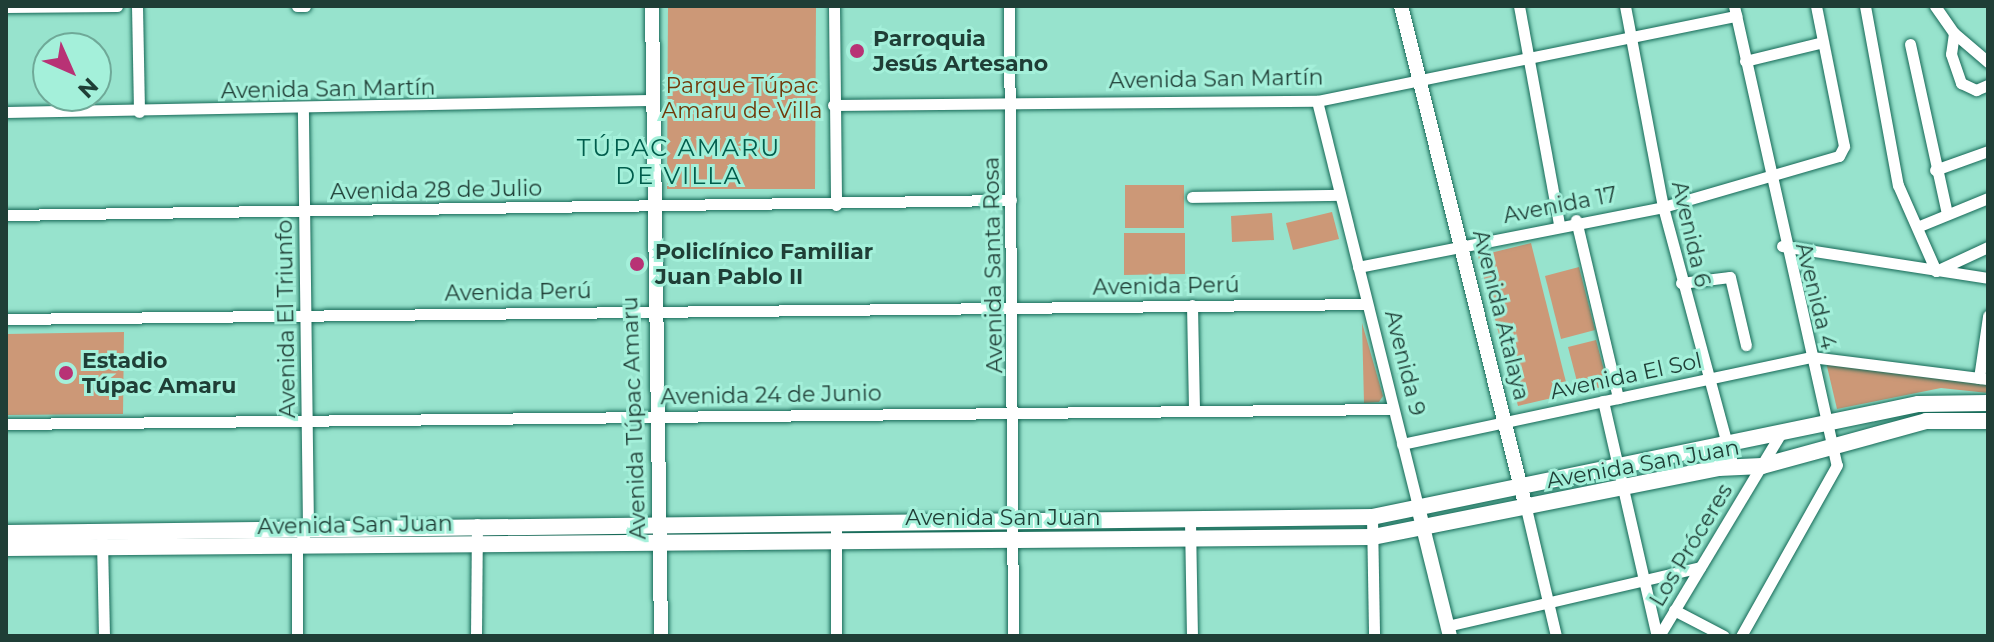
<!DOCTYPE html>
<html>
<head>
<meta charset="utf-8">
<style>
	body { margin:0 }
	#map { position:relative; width:1994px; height:642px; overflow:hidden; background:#97e3cd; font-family:Montserrat,sans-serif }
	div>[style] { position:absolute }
	.green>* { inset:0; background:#cc9877 }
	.roads { filter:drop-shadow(0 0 2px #166957) drop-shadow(0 0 2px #166957) }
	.minor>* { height:11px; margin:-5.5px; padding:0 5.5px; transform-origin:5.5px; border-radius:5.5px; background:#fff }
	.tertiary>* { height:14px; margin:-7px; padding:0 7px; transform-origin:7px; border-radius:7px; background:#fff }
	.secondary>* { height:16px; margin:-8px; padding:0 8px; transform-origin:8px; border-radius:8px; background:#fff }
	.dots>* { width:22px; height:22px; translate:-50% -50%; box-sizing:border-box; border:4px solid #a4f0da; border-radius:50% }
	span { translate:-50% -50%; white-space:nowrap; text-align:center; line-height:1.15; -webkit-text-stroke:6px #a4f0da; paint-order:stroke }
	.poi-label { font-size:22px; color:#1f3e36; font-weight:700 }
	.left { translate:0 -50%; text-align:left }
	.street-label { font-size:22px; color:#1f3e36 }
	.park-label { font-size:22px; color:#723a0b }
	.neighbourhood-label { font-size:24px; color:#005d4c; letter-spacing:2px }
	.frame { position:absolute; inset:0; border:8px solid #1f3e36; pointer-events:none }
	.north { position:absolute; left:32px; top:32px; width:80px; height:80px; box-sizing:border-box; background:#a4f0da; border:2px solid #6fa998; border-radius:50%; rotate:135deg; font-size:22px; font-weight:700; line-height:32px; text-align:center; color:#1f3e36 }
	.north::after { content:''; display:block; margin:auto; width:28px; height:36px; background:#b83275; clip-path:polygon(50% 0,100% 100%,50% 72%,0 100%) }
</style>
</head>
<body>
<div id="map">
	<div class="green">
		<div style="clip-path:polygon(668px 7px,816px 7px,815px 189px,667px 189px)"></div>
		<div style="clip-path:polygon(1125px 185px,1184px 185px,1184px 228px,1125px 228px)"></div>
		<div style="clip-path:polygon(1332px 212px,1339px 239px,1293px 250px,1286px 223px)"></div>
		<div style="clip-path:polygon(1272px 213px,1274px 240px,1232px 242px,1231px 216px)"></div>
		<div style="clip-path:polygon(1124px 233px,1185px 233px,1185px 274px,1124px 275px)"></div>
		<div style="clip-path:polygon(1531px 243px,1569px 394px,1518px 406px,1478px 256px)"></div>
		<div style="clip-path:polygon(1579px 267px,1595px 330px,1561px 339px,1545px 276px)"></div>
		<div style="clip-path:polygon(1362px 323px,1383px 396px,1379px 402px,1364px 403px)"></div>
		<div style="clip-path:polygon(124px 332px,123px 414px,6px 415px,6px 334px)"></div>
		<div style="clip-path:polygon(1596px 340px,1608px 385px,1580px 393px,1568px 347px)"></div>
		<div style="clip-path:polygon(1826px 362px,1988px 384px,1988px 393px,1941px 388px,1837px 409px)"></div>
	</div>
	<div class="roads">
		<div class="minor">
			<div style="left:137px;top:6px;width:106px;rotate:88.9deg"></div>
			<div style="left:297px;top:6px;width:8px"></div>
			<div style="left:834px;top:6px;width:199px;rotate:89.4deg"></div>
			<div style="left:1009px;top:6px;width:630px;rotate:89.64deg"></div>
			<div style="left:1519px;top:6px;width:221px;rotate:79.6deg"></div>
			<div style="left:1625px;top:6px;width:205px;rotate:79.3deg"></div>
			<div style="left:1663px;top:207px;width:269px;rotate:74.9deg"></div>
			<div style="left:1734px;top:6px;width:470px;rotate:77.4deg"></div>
			<div style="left:1837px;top:465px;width:196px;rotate:119.3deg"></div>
			<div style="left:1865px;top:6px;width:182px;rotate:79.6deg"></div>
			<div style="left:1898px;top:185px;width:94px;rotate:66.2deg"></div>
			<div style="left:1936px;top:271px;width:57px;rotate:-24.8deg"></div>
			<div style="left:1935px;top:6px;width:33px;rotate:55deg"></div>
			<div style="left:1954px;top:33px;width:21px;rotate:98deg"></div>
			<div style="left:1951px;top:54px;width:31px;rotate:71deg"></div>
			<div style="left:1961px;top:83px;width:17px;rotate:25deg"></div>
			<div style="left:1976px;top:90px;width:13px;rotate:-23deg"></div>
			<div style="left:6px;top:7px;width:111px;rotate:-0.5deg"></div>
			<div style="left:1954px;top:33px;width:45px;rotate:40.5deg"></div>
			<div style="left:1910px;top:44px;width:174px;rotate:77.7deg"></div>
			<div style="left:1745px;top:61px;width:80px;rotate:-13.7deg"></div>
			<div style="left:1317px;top:101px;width:422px;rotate:76deg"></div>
			<div style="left:833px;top:105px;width:484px;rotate:-0.5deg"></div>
			<div style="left:1317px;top:101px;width:428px;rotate:-11.5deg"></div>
			<div style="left:6px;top:112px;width:644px;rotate:-1.07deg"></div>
			<div style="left:1935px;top:170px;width:56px;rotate:-19.7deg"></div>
			<div style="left:1192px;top:197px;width:148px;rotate:-0.8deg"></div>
			<div style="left:6px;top:215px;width:1005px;rotate:-0.86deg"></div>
			<div style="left:1576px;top:220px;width:183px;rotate:76.7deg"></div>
			<div style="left:1917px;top:227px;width:77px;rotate:-22.2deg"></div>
			<div style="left:1782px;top:246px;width:208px;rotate:8.8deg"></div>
			<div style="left:1358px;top:267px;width:311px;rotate:-11.1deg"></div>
			<div style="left:1663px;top:207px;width:183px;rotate:-16.2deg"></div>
			<div style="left:1839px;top:156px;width:11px;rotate:-63deg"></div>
			<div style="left:1844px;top:146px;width:143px;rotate:-101.3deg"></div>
			<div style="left:1681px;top:283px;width:49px;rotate:-7deg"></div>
			<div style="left:1730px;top:277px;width:70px;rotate:76.8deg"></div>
			<div style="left:1192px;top:305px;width:106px;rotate:88.9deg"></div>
			<div style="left:6px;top:319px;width:1361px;rotate:-0.63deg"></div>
			<div style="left:1979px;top:378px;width:63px;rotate:-81.7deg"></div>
			<div style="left:1603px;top:401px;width:241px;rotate:77.1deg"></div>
			<div style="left:6px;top:424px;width:1387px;rotate:-0.62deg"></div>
			<div style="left:1402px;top:444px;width:418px;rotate:-12deg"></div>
			<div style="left:1811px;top:357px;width:178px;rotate:7.1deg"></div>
			<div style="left:1526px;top:508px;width:131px;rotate:76.8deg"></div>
			<div style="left:1372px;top:517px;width:119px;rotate:89deg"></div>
			<div style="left:1190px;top:522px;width:114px;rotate:89deg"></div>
			<div style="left:102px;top:541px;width:95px;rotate:88.8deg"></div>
			<div style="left:1674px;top:610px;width:56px;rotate:27.5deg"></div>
			<div style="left:1447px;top:626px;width:260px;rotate:-13.1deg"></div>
			<div style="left:297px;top:636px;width:88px;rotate:-90deg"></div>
			<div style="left:297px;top:548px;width:23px;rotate:-61deg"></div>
			<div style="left:308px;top:528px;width:419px;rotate:-90.7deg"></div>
			<div style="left:476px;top:636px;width:112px;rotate:-89.5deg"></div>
			<div style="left:836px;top:636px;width:110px;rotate:-90deg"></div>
			<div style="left:1659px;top:636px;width:237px;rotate:-59deg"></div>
		</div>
		<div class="tertiary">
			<div style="left:652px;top:6px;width:630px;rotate:89.18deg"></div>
			<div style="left:1401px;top:6px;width:517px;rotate:76.02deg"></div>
			<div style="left:1419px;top:511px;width:129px;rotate:76.1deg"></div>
		</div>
		<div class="secondary">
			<div style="left:6px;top:533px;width:1366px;rotate:-0.67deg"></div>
			<div style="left:1372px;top:517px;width:558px;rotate:-11.69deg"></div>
			<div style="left:1918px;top:404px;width:70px;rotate:-0.8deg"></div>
			<div style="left:6px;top:548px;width:1367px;rotate:-0.46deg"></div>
			<div style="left:1373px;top:537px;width:353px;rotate:-11.3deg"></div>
			<div style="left:1719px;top:468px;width:43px;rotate:-2.7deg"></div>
			<div style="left:1762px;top:466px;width:170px;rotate:-15.3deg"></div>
			<div style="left:1926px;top:421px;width:62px"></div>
		</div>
	</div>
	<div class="dots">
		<div style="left:857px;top:51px;background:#b83275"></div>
		<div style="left:637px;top:264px;background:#b83275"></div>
		<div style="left:66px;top:373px;background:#b83275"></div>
	</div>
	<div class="poi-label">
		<span class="left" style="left:873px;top:51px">Parroquia<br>Jesús Artesano</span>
		<span class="left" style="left:655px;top:264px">Policlínico Familiar<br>Juan Pablo II</span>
		<span class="left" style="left:82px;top:373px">Estadio<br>Túpac Amaru</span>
	</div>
	<div class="street-label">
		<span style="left:1216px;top:79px;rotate:-1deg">Avenida San Martín</span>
		<span style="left:328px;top:89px;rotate:-1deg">Avenida San Martín</span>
		<span style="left:436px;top:190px;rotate:-1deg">Avenida 28 de Julio</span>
		<span style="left:1560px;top:205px;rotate:-11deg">Avenida 17</span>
		<span style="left:1691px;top:234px;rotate:77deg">Avenida 6</span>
		<span style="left:993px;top:265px;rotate:-91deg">Avenida Santa Rosa</span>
		<span style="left:1166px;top:286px;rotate:-1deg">Avenida Perú</span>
		<span style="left:518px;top:292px;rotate:-1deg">Avenida Perú</span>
		<span style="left:1816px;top:296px;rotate:76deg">Avenida 4</span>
		<span style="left:1501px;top:315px;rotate:76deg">Avenida Atalaya</span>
		<span style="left:286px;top:319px;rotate:-91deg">Avenida El Triunfo</span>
		<span style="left:1405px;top:363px;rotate:76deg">Avenida 9</span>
		<span style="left:1626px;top:376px;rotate:-12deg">Avenida El Sol</span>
		<span style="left:771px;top:395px;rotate:-1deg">Avenida 24 de Junio</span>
		<span style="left:634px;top:418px;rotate:-92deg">Avenida Túpac Amaru</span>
		<span style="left:1643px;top:464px;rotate:-10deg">Avenida San Juan</span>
		<span style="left:1003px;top:518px">Avenida San Juan</span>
		<span style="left:355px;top:525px;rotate:-1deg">Avenida San Juan</span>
		<span style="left:1691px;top:545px;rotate:-59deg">Los Próceres</span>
	</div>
	<div class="park-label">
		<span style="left:742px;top:98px">Parque Túpac<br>Amaru de Villa</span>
	</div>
	<div class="neighbourhood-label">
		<span style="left:679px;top:162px">TÚPAC AMARU<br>DE VILLA</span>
	</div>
	<div class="frame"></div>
	<div class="north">N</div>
</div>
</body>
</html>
